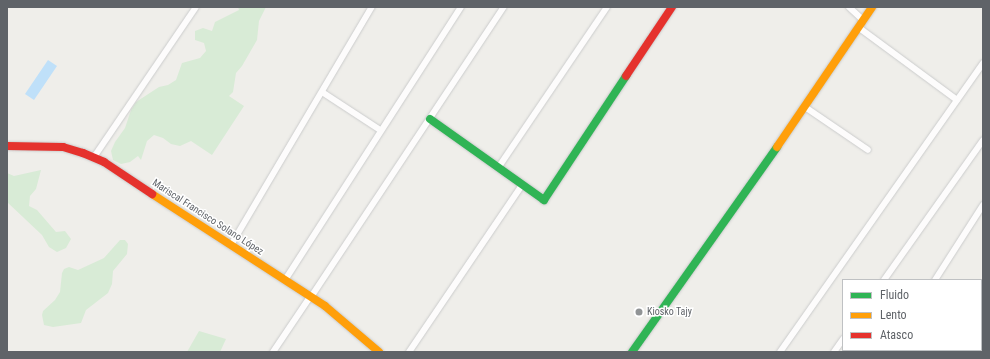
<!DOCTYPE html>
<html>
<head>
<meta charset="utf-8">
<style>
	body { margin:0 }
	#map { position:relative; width:990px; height:359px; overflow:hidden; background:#efeeea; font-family:"Roboto Condensed",sans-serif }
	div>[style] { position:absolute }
	.green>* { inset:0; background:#d8ebd6 }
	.water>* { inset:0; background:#bfe0f9 }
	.roads { filter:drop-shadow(0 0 1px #cbcccc) drop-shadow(0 0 1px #cbcccc) }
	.street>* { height:6px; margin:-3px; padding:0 3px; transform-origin:3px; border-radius:3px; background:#fdfcfc }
	.fast>* { height:8px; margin:-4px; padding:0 4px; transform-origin:4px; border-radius:4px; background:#30b455 }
	.slow>* { height:8px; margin:-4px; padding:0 4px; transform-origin:4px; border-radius:4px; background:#ff9f0a }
	.jam>* { height:8px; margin:-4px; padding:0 4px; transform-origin:4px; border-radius:4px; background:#e5322d }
	.dots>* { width:11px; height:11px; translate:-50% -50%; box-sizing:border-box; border:2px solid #fff; border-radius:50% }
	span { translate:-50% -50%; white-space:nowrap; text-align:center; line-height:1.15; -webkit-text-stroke:3px #fff; paint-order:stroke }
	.street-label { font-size:10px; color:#5f6368 }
	.poi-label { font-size:10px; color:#5f6368 }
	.left { translate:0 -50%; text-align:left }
	.frame { position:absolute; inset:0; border:8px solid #5f6368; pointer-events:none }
	.legend { position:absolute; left:842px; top:279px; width:140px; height:72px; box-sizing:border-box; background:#fff; border:1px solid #bfc1c3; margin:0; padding:5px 7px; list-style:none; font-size:12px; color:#5f6368 }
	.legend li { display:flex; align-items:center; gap:8px; height:20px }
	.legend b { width:20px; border:1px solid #bfc1c3 }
</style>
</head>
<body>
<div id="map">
	<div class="green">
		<div style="clip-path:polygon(238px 7px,266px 7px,259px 21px,257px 40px,242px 66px,236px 73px,233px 92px,229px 96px,244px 106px,212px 155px,191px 141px,180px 146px,171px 144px,163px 138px,154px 135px,147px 141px,141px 160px,138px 156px,130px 162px,121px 164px,113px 160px,111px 151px,115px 142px,125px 128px,131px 110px,136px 102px,159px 87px,168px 85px,176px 80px,182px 63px,200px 58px,206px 51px,204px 43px,195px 40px,195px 31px,203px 28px,212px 31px,215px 22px,239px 10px)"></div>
		<div style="clip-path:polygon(41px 170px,36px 189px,30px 196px,29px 206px,37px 210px,56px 232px,65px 231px,71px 239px,66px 248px,57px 252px,49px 247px,42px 235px,7px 202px,7px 173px,14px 176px)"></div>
		<div style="clip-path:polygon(120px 240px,125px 240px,128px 244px,127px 254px,113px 271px,112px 284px,108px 293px,86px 310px,81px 323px,53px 327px,44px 325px,42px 315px,43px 311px,55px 300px,60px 292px,62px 273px,64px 269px,69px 267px,78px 270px,104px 258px)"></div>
		<div style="clip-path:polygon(199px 331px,226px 339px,220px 352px,187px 352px)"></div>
	</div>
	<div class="water">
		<div style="clip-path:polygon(48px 60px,57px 66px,34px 100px,25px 94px)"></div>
	</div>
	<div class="roads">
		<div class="street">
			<div style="left:849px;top:7px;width:19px;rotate:43deg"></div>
			<div style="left:858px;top:27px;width:123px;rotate:36.4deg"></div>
			<div style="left:322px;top:92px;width:69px;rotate:33.2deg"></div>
			<div style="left:805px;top:107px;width:76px;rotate:34.3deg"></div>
			<div style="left:94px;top:157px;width:181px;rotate:-55.8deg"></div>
			<div style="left:498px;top:168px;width:194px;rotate:-55.9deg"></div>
			<div style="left:231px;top:245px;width:277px;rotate:-59.4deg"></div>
			<div style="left:285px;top:280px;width:325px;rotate:-57.2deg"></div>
			<div style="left:884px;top:280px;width:171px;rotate:-54.7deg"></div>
			<div style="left:935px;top:280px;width:89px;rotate:-57.4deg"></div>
			<div style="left:311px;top:297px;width:348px;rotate:-56.4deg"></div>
			<div style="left:273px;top:352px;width:66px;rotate:-56.1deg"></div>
			<div style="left:409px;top:352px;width:202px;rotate:-55.9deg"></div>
			<div style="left:780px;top:352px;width:353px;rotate:-54.9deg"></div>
			<div style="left:834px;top:352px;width:16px;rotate:-55deg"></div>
			<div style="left:885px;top:352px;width:2px;rotate:-63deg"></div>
		</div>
		<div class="fast">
			<div style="left:430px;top:119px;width:140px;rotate:35.4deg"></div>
			<div style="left:544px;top:200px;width:149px;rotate:-56.5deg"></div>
			<div style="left:632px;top:352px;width:251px;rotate:-54.7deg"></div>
		</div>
		<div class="slow">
			<div style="left:777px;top:147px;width:169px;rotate:-55.8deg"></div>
			<div style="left:152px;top:194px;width:206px;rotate:32.9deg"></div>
			<div style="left:325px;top:306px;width:71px;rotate:40.4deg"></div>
		</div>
		<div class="jam">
			<div style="left:626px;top:76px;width:83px;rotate:-56.3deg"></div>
			<div style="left:7px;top:146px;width:56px;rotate:1deg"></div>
			<div style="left:63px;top:147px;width:21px;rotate:17deg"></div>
			<div style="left:83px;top:153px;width:23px;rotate:23deg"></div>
			<div style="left:104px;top:162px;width:58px;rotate:33.7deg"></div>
		</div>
	</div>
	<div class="dots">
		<div style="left:639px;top:312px;background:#919496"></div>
	</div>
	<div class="street-label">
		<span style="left:208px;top:217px;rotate:33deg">Mariscal Francisco Solano López</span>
	</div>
	<div class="poi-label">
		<span class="left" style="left:647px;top:312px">Kiosko Tajy</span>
	</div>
	<div class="frame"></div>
	<ul class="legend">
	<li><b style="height:5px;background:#30b455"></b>Fluido</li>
	<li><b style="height:5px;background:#ff9f0a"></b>Lento</li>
	<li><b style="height:5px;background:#e5322d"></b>Atasco</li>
	</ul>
</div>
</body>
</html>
